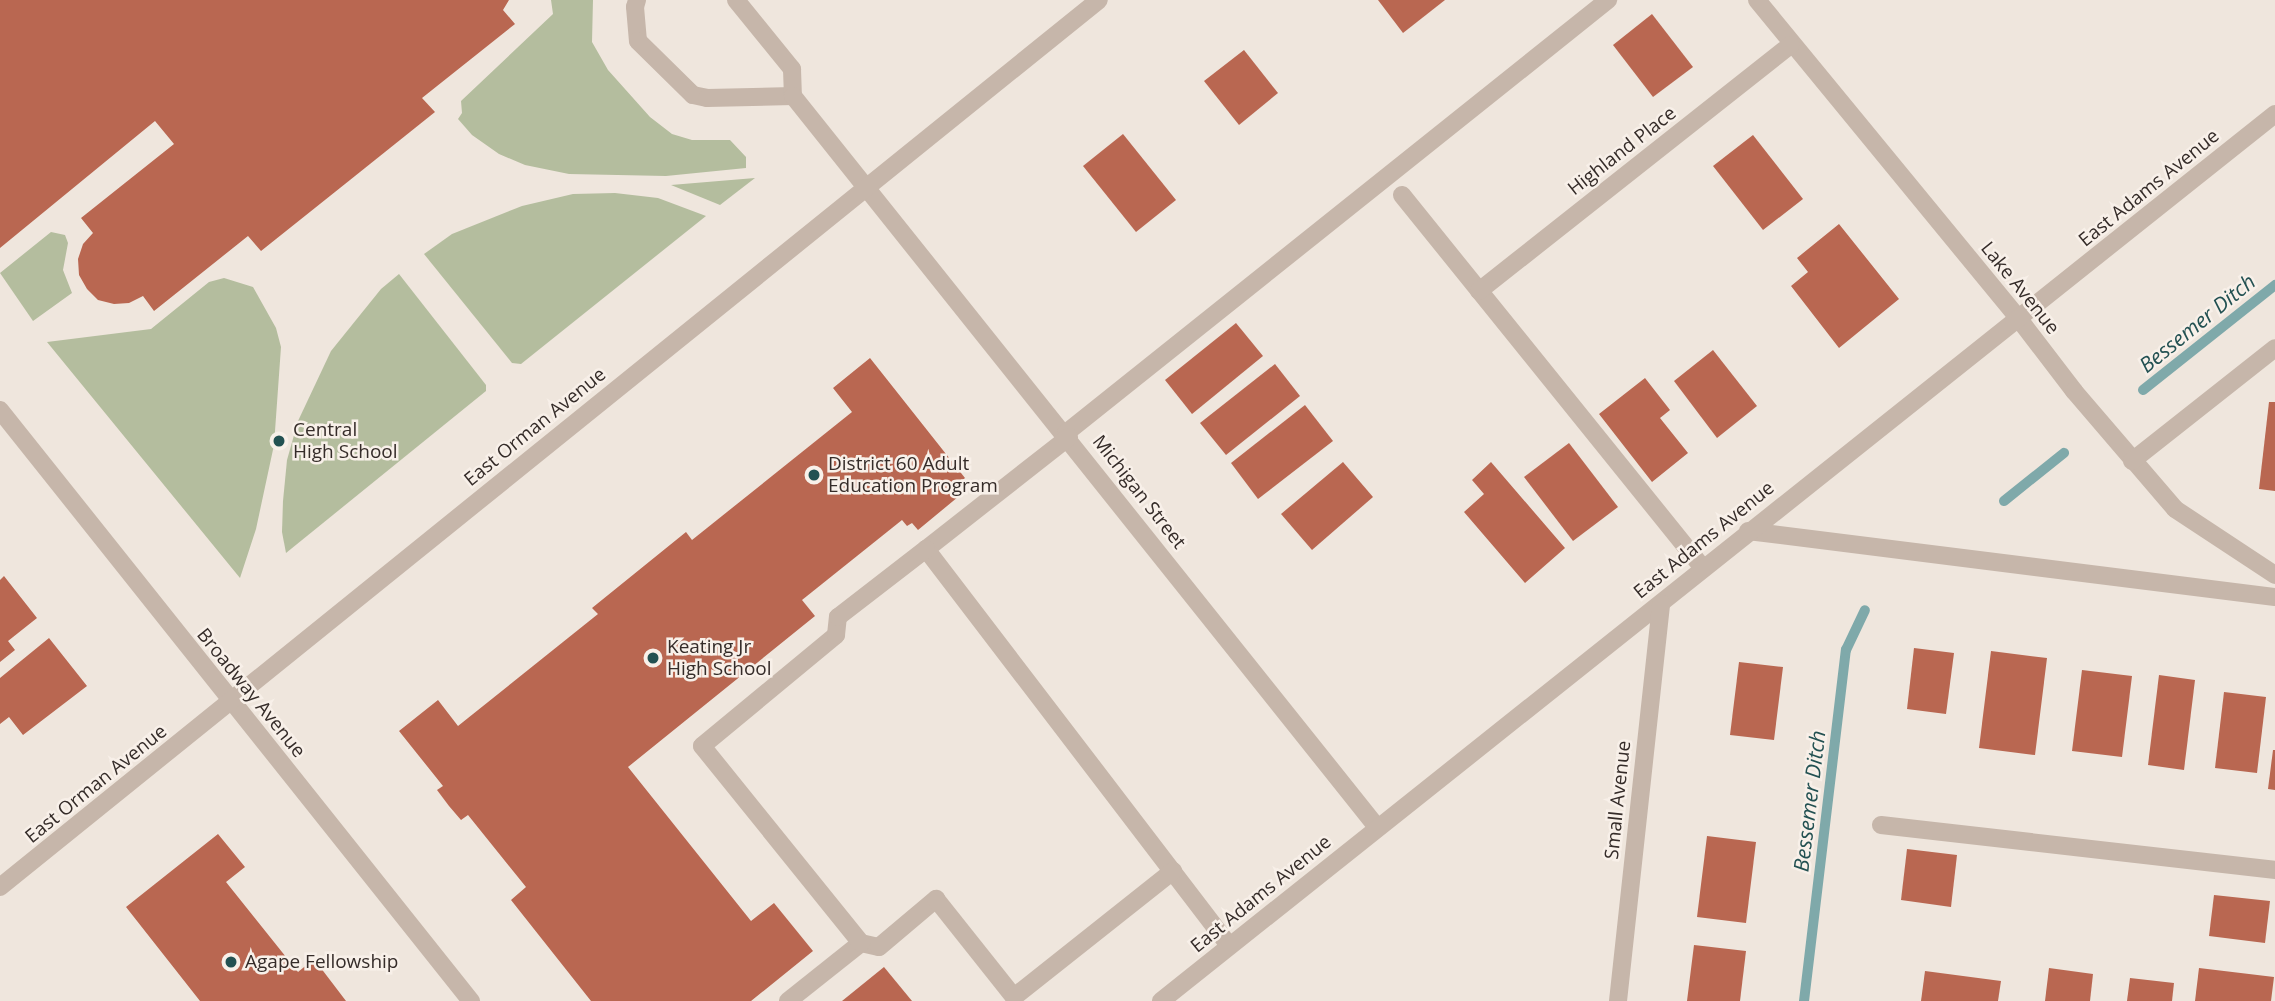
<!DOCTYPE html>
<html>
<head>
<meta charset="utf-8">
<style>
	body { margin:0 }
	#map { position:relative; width:2275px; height:1001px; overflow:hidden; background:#efe6dd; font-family:"Open Sans",sans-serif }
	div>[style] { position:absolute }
	.green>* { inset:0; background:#b4bd9e }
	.stream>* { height:10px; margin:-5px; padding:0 5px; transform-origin:5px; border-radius:5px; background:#7fa9aa }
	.building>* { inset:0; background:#b96751 }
	.minor>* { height:18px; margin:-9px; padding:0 9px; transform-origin:9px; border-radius:9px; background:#c6b6aa }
	.dots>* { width:19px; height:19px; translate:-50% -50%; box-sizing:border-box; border:4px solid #f8f0e9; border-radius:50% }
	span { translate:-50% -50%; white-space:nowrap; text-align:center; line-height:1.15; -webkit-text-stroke:5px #f8f0e9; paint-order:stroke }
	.street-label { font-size:19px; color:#352c29 }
	.poi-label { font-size:19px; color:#352c29 }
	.left { translate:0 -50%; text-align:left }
	.water-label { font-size:21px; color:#235152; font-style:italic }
</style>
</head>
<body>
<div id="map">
	<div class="green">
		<div style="clip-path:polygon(551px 0,593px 0,592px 42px,608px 70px,650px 117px,672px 134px,692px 140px,730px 140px,746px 157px,746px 168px,666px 176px,569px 174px,525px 165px,499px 154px,472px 135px,458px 119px,462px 113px,461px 101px,553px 14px)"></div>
		<div style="clip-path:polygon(755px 178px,720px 205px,671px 185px)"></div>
		<div style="clip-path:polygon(615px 193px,658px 198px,706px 216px,521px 364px,512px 363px,424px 254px,452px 234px,522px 206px,573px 194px)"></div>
		<div style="clip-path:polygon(51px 232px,65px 235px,68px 243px,63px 270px,72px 293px,33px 321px,0 273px)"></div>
		<div style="clip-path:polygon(399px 274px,486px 385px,486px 391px,286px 553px,282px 532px,283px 501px,287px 460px,298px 421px,331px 351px,381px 289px)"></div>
		<div style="clip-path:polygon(224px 278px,253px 287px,276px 328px,281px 347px,274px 445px,256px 529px,240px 578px,47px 342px,151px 329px,209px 282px)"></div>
	</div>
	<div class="stream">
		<div style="left:2143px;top:390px;width:169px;rotate:-38.5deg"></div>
		<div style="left:2004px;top:501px;width:77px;rotate:-38.7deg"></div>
		<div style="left:1804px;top:1001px;width:354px;rotate:-83.2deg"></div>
		<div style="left:1846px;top:650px;width:44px;rotate:-64.6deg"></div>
	</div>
	<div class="building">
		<div style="clip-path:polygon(0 0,509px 0,503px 10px,515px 24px,422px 98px,435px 112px,345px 184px,261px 251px,248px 236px,154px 311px,143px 296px,129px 303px,114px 304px,98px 300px,87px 289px,79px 275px,78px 259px,83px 244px,93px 233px,81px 218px,174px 144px,155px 121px,0 248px)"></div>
		<div style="clip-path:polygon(1378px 0,1445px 0,1403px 33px)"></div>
		<div style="clip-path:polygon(1652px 14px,1693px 67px,1653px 97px,1613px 45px)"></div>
		<div style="clip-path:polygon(1244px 50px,1278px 93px,1239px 125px,1204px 81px)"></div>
		<div style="clip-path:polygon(1123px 134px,1176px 200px,1136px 232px,1083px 166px)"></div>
		<div style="clip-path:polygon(1753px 135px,1803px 199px,1763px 230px,1713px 166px)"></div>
		<div style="clip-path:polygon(1839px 224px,1899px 299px,1839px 348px,1791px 286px,1808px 272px,1797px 258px)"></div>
		<div style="clip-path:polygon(1236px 323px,1263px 356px,1192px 414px,1165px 380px)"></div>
		<div style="clip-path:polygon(1713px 350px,1757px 406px,1717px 438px,1674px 381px)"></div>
		<div style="clip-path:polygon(870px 358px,965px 478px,958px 484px,964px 492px,918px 530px,912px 523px,907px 526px,902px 520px,802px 600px,815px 616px,628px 767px,751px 921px,774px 903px,813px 951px,751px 1001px,591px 1001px,511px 900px,526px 887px,468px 815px,461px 820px,449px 806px,437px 790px,443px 786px,399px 731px,438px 700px,458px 726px,598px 614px,592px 608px,686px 532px,692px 540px,852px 412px,833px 388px)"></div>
		<div style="clip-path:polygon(1275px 364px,1300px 396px,1226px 455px,1200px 423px)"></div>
		<div style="clip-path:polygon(1645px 378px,1670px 410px,1660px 418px,1688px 453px,1652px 482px,1599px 414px)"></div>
		<div style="clip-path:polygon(2269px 402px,2275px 402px,2275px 491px,2259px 489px)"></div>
		<div style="clip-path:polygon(1305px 405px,1333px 441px,1258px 499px,1231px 463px)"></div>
		<div style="clip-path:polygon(1569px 443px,1618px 507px,1573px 541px,1524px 477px)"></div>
		<div style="clip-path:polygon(1343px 462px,1373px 497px,1312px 550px,1281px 514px)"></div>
		<div style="clip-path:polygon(1491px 462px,1565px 548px,1525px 583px,1464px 512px,1484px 494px,1472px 480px)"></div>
		<div style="clip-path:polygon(4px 576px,37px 618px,8px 641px,15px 650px,0 662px,0 580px)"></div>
		<div style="clip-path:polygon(49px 638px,87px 686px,23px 735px,9px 717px,0 724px,0 678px)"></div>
		<div style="clip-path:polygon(1914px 648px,1954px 653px,1946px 714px,1907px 709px)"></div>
		<div style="clip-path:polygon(1991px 651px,2047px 658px,2035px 755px,1979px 748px)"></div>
		<div style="clip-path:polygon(1739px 662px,1783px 667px,1774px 740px,1730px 735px)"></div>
		<div style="clip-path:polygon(2082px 670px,2132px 676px,2122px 757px,2072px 751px)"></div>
		<div style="clip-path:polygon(2159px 675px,2195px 680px,2184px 770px,2148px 765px)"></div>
		<div style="clip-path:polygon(2224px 692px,2266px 697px,2257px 773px,2215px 768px)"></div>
		<div style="clip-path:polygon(2273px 750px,2275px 750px,2275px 790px,2268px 789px)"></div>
		<div style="clip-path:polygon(218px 834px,245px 867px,226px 882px,298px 972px,314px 959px,346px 1001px,200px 1001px,126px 907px)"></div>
		<div style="clip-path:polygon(1707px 836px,1756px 842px,1746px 923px,1697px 917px)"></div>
		<div style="clip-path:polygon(1907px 849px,1957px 855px,1951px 907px,1901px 900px)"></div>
		<div style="clip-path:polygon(2214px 895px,2270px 901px,2265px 943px,2209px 936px)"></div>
		<div style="clip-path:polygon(1694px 945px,1746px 951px,1740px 1001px,1687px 1001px)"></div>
		<div style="clip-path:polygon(884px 967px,912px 1001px,842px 1001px)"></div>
		<div style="clip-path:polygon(2049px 968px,2093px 974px,2090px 1001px,2045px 1001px)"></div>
		<div style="clip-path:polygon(2199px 968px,2274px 977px,2271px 1001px,2195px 1001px)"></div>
		<div style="clip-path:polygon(1925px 971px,2001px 981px,1998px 1001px,1921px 1001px)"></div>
		<div style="clip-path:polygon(2130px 978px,2174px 983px,2172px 1001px,2127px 1001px)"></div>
	</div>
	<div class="minor">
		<div style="left:637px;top:0;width:7px;rotate:106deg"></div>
		<div style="left:635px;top:7px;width:34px;rotate:85deg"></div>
		<div style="left:638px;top:41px;width:77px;rotate:44.5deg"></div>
		<div style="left:693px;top:95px;width:14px;rotate:12deg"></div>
		<div style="left:707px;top:98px;width:86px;rotate:-1.3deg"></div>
		<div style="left:736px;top:0;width:89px;rotate:50.9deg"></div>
		<div style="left:792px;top:69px;width:27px;rotate:88deg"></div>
		<div style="left:793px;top:96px;width:936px;rotate:51.38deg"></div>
		<div style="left:1757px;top:0;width:413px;rotate:50.6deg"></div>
		<div style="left:2019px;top:319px;width:91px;rotate:52.6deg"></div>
		<div style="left:2074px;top:391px;width:155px;rotate:49.4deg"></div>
		<div style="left:2175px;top:509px;width:120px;rotate:33.4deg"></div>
		<div style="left:1402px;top:195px;width:479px;rotate:51.1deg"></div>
		<div style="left:1479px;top:291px;width:397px;rotate:-38.3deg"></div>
		<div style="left:0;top:410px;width:756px;rotate:51.45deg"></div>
		<div style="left:1066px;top:433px;width:694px;rotate:-38.62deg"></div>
		<div style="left:1069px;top:437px;width:182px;rotate:141.9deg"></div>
		<div style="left:926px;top:549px;width:499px;rotate:52.6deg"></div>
		<div style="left:2132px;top:461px;width:182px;rotate:-38.3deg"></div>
		<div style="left:1748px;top:531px;width:531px;rotate:7.14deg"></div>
		<div style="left:1881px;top:825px;width:397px;rotate:6.5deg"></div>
		<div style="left:0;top:887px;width:1412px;rotate:-38.91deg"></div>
		<div style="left:861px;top:943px;width:18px;rotate:13deg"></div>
		<div style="left:879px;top:947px;width:75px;rotate:-40.1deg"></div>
		<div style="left:936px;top:899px;width:125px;rotate:51.5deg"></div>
		<div style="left:1014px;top:997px;width:203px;rotate:-38.4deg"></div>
		<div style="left:788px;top:1001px;width:93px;rotate:-38.5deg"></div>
		<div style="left:861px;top:943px;width:253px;rotate:-128.9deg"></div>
		<div style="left:702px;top:746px;width:174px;rotate:-39.6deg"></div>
		<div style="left:836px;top:635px;width:18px;rotate:-84deg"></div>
		<div style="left:838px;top:617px;width:111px;rotate:-37.7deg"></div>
		<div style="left:1161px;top:1001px;width:1424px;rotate:-38.53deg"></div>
		<div style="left:1618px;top:1001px;width:400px;rotate:-83.8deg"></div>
	</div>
	<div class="dots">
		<div style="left:279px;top:441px;background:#235152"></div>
		<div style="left:814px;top:475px;background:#235152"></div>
		<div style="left:653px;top:658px;background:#235152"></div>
		<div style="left:231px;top:962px;background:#235152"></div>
	</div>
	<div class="street-label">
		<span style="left:1622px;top:151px;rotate:-38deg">Highland Place</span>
		<span style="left:2149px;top:188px;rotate:-39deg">East Adams Avenue</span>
		<span style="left:2020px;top:288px;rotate:51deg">Lake Avenue</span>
		<span style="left:535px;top:427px;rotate:-39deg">East Orman Avenue</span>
		<span style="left:1139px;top:492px;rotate:52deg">Michigan Street</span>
		<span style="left:1704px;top:540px;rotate:-39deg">East Adams Avenue</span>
		<span style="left:251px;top:693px;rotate:51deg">Broadway Avenue</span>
		<span style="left:96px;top:784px;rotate:-39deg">East Orman Avenue</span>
		<span style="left:1618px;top:800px;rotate:-84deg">Small Avenue</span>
		<span style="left:1261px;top:894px;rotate:-39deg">East Adams Avenue</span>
	</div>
	<div class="poi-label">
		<span class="left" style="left:293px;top:441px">Central<br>High School</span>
		<span class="left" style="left:828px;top:475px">District 60 Adult<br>Education Program</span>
		<span class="left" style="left:667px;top:658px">Keating Jr<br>High School</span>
		<span class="left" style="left:245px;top:962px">Agape Fellowship</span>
	</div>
	<div class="water-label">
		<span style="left:2197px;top:323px;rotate:-39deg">Bessemer Ditch</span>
		<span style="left:1809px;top:801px;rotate:-83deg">Bessemer Ditch</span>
	</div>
</div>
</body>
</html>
